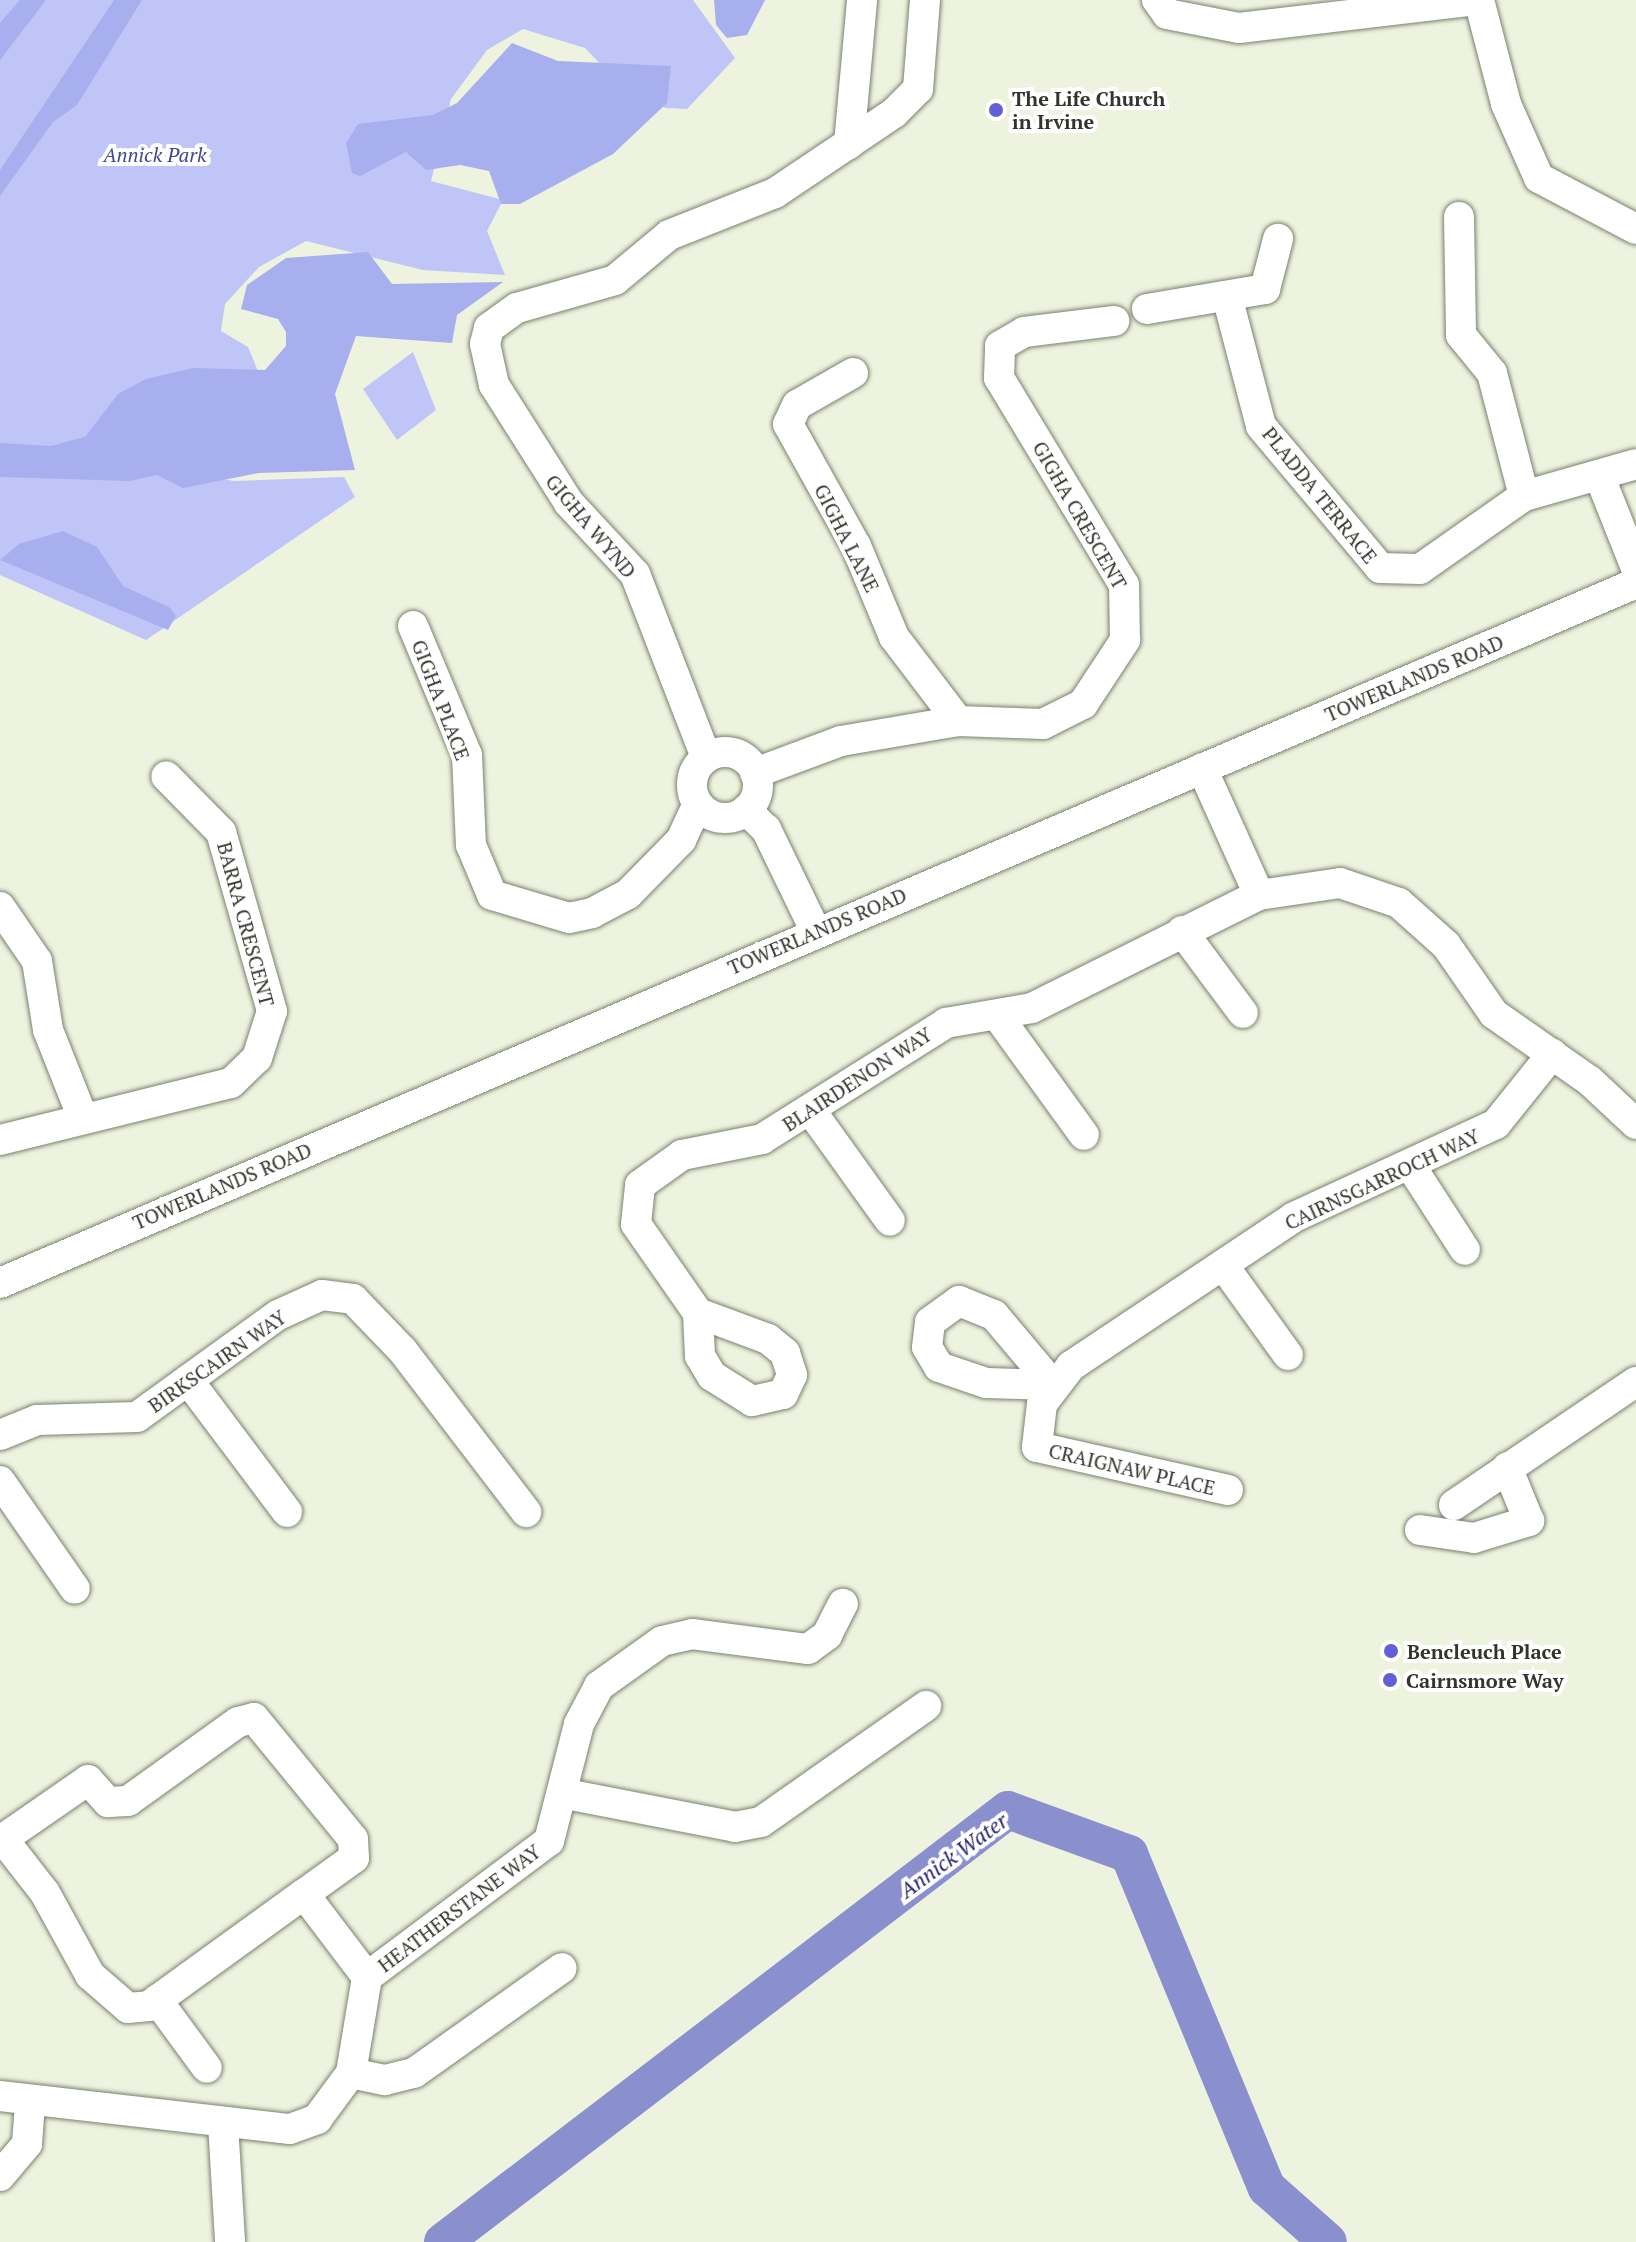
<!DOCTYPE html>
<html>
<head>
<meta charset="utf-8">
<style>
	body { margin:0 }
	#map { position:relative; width:1636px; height:2242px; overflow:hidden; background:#edf3df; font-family:"PT Serif",serif }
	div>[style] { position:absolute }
	.green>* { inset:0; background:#bfc5f7 }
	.forest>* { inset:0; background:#a8afee }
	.river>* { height:38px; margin:-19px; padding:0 19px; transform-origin:19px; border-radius:19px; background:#8a8fcd }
	.roads { filter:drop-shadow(0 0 2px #7c816e) drop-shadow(0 0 2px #7c816e) }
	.minor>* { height:30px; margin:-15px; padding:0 15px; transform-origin:15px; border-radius:15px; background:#fff }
	.minor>.ring { margin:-15px; padding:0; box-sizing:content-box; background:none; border:30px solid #fff; border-radius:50% }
	.dots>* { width:22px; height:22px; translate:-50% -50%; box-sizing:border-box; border:4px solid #fff; border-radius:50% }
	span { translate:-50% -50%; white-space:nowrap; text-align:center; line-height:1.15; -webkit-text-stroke:8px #fff; paint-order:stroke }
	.poi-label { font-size:20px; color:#33352d; font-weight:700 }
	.left { translate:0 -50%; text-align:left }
	.park-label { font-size:20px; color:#464792; font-style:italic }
	.street-label { font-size:20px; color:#33352d }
	.water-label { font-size:22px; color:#29256d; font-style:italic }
</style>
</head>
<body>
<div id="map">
	<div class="green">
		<div style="clip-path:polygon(0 0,693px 0,735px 58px,687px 109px,666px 108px,629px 94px,585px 48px,523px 29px,487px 50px,451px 99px,431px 181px,503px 200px,487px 231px,505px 275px,423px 270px,306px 241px,259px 267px,225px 304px,221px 331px,248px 347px,258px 371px,246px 399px,191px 472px,233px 481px,344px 477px,355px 497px,146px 640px,0 575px)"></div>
		<div style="clip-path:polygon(413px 352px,436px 410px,397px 440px,363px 389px)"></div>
	</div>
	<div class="forest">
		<div style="clip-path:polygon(20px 0,46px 0,0 60px,0 23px)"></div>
		<div style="clip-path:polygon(114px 0,142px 0,77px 105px,53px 122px,0 196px,0 170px)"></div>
		<div style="clip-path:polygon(714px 0,765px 0,747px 35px,727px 38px,716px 25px)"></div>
		<div style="clip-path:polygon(512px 43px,558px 61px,671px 66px,667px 103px,613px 154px,520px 204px,501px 204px,489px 171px,460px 165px,426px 170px,406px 152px,360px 176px,352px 173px,346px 143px,358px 124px,433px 115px,457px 103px)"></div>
		<div style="clip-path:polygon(368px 252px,392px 284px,503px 282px,457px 315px,452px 343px,356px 336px,335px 394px,355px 470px,259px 473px,183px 488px,157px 475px,130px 481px,0 477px,0 443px,51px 446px,85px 437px,118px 394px,146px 379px,193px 368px,265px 370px,286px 346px,286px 332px,278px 319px,241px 309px,247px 285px,286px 258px)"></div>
		<div style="clip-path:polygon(63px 531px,97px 547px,123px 586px,169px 607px,176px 616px,168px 630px,0 560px,19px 544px)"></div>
	</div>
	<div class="river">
		<div style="left:443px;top:2242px;width:711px;rotate:-37.4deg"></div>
		<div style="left:1008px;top:1810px;width:129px;rotate:20deg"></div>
		<div style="left:1129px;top:1854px;width:361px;rotate:67.6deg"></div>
		<div style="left:1267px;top:2188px;width:81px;rotate:41.5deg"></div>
	</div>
	<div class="roads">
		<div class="minor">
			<div style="left:1157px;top:0;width:17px;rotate:54deg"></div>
			<div style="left:1167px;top:14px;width:73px;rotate:11deg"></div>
			<div style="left:1239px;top:28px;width:241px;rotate:-6.7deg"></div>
			<div style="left:1479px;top:0;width:107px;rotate:75.4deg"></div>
			<div style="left:1506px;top:104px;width:81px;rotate:66deg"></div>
			<div style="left:1539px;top:178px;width:110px;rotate:27.7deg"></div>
			<div style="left:849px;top:144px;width:145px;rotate:-84.8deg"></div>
			<div style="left:1459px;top:217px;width:118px;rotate:89deg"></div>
			<div style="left:1461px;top:335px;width:49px;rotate:50.8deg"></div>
			<div style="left:1492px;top:373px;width:127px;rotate:75.4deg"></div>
			<div style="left:1228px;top:300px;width:130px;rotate:75.3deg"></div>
			<div style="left:1261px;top:426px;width:185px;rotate:50deg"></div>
			<div style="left:1380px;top:568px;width:40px;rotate:1.4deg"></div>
			<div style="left:1420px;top:569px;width:127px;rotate:-35.1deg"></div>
			<div style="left:1524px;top:496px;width:116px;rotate:-15.9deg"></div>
			<div style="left:1147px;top:309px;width:120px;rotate:-9.6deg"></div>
			<div style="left:1265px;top:289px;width:52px;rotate:-75.4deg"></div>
			<div style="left:853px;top:373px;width:64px;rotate:150.3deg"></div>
			<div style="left:797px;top:405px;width:21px;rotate:115deg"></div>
			<div style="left:788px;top:424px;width:140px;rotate:60.9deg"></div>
			<div style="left:856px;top:546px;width:99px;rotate:67.3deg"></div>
			<div style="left:894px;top:637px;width:106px;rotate:52.7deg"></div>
			<div style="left:1599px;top:475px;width:100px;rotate:68.3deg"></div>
			<div style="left:413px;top:626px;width:140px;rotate:67.3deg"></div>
			<div style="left:467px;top:755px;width:90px;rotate:87.5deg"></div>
			<div style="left:471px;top:845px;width:54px;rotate:67.2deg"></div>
			<div style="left:492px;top:895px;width:80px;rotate:16.6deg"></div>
			<div style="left:569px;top:918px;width:24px;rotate:-12deg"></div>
			<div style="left:592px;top:913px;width:41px;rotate:-27.8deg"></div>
			<div style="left:628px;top:894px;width:76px;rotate:-45.5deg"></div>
			<div style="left:681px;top:840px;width:38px;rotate:-65deg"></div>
			<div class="ring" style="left:692px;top:752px;width:36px;height:36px"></div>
			<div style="left:706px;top:757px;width:196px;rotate:-111.2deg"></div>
			<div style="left:635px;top:574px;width:97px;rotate:-132.9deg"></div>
			<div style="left:569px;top:503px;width:140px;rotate:-122.4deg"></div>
			<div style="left:494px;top:385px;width:42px;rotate:-102.4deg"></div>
			<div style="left:485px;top:344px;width:16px;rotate:-76deg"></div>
			<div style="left:489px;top:328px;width:34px;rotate:-36deg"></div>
			<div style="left:517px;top:308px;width:102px;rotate:-15.9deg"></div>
			<div style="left:615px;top:280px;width:70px;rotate:-39.8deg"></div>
			<div style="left:669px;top:235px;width:114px;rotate:-21.6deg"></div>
			<div style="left:775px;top:193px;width:143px;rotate:-33.9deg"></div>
			<div style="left:894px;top:113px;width:34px;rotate:-45deg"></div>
			<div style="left:918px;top:89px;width:89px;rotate:-85.5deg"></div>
			<div style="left:755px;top:773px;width:92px;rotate:-20.4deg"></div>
			<div style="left:841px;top:741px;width:119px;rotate:-9.7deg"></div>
			<div style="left:958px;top:721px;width:85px;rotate:2deg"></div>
			<div style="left:1043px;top:724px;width:45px;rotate:-26.6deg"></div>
			<div style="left:1083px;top:704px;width:77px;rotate:-56.7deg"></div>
			<div style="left:1125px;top:640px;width:55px;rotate:-91deg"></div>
			<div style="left:1124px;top:585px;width:242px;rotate:-121.1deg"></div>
			<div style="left:999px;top:378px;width:32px;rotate:-88deg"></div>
			<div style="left:1000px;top:346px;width:28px;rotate:-30deg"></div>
			<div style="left:1024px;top:332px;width:91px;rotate:-7deg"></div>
			<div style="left:746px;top:810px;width:28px;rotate:44deg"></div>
			<div style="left:766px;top:829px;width:114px;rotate:64.1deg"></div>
			<div style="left:1259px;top:895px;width:82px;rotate:-8.4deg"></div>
			<div style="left:1340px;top:883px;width:62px;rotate:18.7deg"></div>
			<div style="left:1399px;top:903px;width:63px;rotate:41.8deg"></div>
			<div style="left:1446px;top:945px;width:84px;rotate:55.2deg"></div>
			<div style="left:1494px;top:1014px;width:117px;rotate:34.9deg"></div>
			<div style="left:1590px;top:1081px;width:63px;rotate:43.1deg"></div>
			<div style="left:0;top:907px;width:65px;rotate:55.6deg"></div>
			<div style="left:37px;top:961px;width:70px;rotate:80.9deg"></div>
			<div style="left:48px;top:1030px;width:92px;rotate:68.4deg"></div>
			<div style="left:1182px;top:931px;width:102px;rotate:53.4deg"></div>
			<div style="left:1000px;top:1019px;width:143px;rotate:54.1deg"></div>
			<div style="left:811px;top:1111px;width:135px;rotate:54.3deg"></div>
			<div style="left:0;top:1140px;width:238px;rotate:-13.9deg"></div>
			<div style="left:231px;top:1083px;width:36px;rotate:-44deg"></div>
			<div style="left:257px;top:1058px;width:49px;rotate:-72.3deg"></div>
			<div style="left:272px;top:1011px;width:186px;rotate:-105.9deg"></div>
			<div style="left:221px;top:832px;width:78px;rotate:-134.5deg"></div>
			<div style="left:1410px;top:1165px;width:101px;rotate:57.1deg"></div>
			<div style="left:1223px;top:1265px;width:111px;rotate:54.2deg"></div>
			<div style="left:0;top:1283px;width:1779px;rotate:-23.16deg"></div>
			<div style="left:959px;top:1301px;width:38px;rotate:22deg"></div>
			<div style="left:994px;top:1315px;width:92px;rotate:49.9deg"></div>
			<div style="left:1053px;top:1385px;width:67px;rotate:-178.3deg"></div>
			<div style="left:986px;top:1383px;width:50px;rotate:-161.2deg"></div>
			<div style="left:939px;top:1367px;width:23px;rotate:-121deg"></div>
			<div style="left:927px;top:1347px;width:25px;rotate:-83deg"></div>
			<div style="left:930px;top:1322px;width:36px;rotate:-36deg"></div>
			<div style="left:698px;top:1313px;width:75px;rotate:20.4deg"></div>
			<div style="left:768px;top:1339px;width:22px;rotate:39deg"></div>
			<div style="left:785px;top:1353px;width:23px;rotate:72deg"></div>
			<div style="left:792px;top:1375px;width:21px;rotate:115deg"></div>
			<div style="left:783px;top:1394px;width:32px;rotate:167deg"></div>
			<div style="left:752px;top:1401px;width:47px;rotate:-148deg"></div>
			<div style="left:712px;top:1376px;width:23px;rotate:-121deg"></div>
			<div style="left:700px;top:1356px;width:43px;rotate:-92.7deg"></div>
			<div style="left:698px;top:1313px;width:108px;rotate:-124.9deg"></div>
			<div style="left:636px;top:1224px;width:39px;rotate:-84deg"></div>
			<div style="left:640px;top:1185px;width:52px;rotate:-35.5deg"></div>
			<div style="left:682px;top:1155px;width:82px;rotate:-11.3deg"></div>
			<div style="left:762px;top:1139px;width:218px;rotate:-32.2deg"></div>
			<div style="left:946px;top:1023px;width:87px;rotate:-9.9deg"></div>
			<div style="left:1032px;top:1008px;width:254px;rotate:-26.5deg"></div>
			<div style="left:1259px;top:895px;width:139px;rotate:-114.2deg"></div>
			<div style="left:188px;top:1380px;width:165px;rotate:53.1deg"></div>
			<div style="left:0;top:1435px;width:40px;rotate:-22deg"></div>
			<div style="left:37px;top:1420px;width:100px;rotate:-1.7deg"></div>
			<div style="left:137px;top:1417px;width:174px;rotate:-35.9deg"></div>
			<div style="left:278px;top:1315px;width:48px;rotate:-24.4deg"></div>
			<div style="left:322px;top:1295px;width:31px;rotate:7deg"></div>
			<div style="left:353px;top:1299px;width:72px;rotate:46.1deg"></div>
			<div style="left:403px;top:1351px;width:203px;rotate:52.6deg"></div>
			<div style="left:0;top:1481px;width:131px;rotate:55.2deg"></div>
			<div style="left:1228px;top:1490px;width:196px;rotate:-167.3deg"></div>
			<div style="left:1037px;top:1447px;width:43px;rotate:-83.4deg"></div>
			<div style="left:1042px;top:1404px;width:48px;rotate:-52.7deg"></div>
			<div style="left:1071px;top:1366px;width:268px;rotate:-33.7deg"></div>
			<div style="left:1294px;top:1217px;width:222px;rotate:-24.7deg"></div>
			<div style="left:1496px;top:1124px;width:90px;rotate:-51.3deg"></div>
			<div style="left:1454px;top:1505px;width:220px;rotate:-34.1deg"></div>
			<div style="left:1420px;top:1530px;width:55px;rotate:8.4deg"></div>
			<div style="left:1474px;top:1538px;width:58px;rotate:-17.2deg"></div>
			<div style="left:1529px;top:1521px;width:58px;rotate:-112.2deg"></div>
			<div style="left:566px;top:1794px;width:172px;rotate:11deg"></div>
			<div style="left:735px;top:1827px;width:26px;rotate:-11deg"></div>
			<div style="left:761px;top:1822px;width:202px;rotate:-35.1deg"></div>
			<div style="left:3px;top:1839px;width:68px;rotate:52.1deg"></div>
			<div style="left:45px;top:1893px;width:94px;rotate:61.2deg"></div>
			<div style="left:90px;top:1975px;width:50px;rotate:41deg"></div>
			<div style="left:128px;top:2008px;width:21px;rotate:-5deg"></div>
			<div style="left:149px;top:2006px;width:191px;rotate:-35.9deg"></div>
			<div style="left:0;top:1841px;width:107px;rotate:-34.7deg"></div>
			<div style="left:88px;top:1780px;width:30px;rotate:48deg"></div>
			<div style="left:108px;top:1802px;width:20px;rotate:-3deg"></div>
			<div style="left:128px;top:1801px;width:135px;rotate:-35.7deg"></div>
			<div style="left:238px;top:1722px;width:16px;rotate:-14deg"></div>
			<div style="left:254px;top:1718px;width:156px;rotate:50.7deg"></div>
			<div style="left:353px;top:1839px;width:19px;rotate:87deg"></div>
			<div style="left:354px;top:1858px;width:62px;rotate:144.2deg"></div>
			<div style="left:304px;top:1894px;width:104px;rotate:52.8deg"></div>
			<div style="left:157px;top:2000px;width:84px;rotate:53.7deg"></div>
			<div style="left:351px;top:2073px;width:35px;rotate:12deg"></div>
			<div style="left:385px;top:2080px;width:30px;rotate:-14deg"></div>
			<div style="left:414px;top:2073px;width:181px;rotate:-35.4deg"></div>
			<div style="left:0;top:2096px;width:292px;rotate:6.5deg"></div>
			<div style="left:290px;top:2129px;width:29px;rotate:-20deg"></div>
			<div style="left:317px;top:2119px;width:57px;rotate:-53.5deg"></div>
			<div style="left:351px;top:2073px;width:97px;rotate:-80.5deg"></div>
			<div style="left:367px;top:1977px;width:227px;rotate:-36.8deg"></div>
			<div style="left:549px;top:1841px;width:121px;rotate:-75.6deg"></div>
			<div style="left:579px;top:1724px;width:43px;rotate:-62.2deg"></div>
			<div style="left:599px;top:1686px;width:77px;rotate:-35.5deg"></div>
			<div style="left:662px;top:1641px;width:31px;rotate:-13deg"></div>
			<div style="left:692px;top:1634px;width:117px;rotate:7.4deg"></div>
			<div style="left:808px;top:1649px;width:24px;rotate:-36deg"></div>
			<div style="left:827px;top:1635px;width:35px;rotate:-63deg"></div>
			<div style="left:223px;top:2123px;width:119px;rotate:86.6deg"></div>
			<div style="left:0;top:2176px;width:42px;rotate:-49.8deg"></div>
			<div style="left:27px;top:2144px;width:41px;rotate:-85.8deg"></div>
		</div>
	</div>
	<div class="dots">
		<div style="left:996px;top:110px;background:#6260d9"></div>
		<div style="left:1391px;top:1651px;background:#6260d9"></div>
		<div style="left:1390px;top:1680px;background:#6260d9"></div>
	</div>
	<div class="poi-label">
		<span class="left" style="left:1012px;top:110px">The Life Church<br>in Irvine</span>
		<span class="left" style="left:1407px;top:1651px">Bencleuch Place</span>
		<span class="left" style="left:1406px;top:1680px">Cairnsmore Way</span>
	</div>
	<div class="park-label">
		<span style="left:155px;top:154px">Annick Park</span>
	</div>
	<div class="street-label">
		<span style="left:1320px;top:495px;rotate:51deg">PLADDA TERRACE</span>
		<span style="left:1080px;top:515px;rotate:60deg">GIGHA CRESCENT</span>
		<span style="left:591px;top:526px;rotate:50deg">GIGHA WYND</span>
		<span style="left:847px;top:538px;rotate:63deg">GIGHA LANE</span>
		<span style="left:1414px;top:678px;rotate:-23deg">TOWERLANDS ROAD</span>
		<span style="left:441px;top:700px;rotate:69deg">GIGHA PLACE</span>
		<span style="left:246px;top:924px;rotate:75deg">BARRA CRESCENT</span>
		<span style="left:817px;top:931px;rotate:-23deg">TOWERLANDS ROAD</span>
		<span style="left:857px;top:1079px;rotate:-33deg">BLAIRDENON WAY</span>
		<span style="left:1382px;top:1179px;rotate:-25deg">CAIRNSGARROCH WAY</span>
		<span style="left:222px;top:1186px;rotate:-23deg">TOWERLANDS ROAD</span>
		<span style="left:217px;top:1361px;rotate:-35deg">BIRKSCAIRN WAY</span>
		<span style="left:1132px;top:1469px;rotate:13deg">CRAIGNAW PLACE</span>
		<span style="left:459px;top:1908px;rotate:-37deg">HEATHERSTANE WAY</span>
	</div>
	<div class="water-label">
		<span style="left:953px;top:1855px;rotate:-36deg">Annick Water</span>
	</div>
</div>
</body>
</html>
